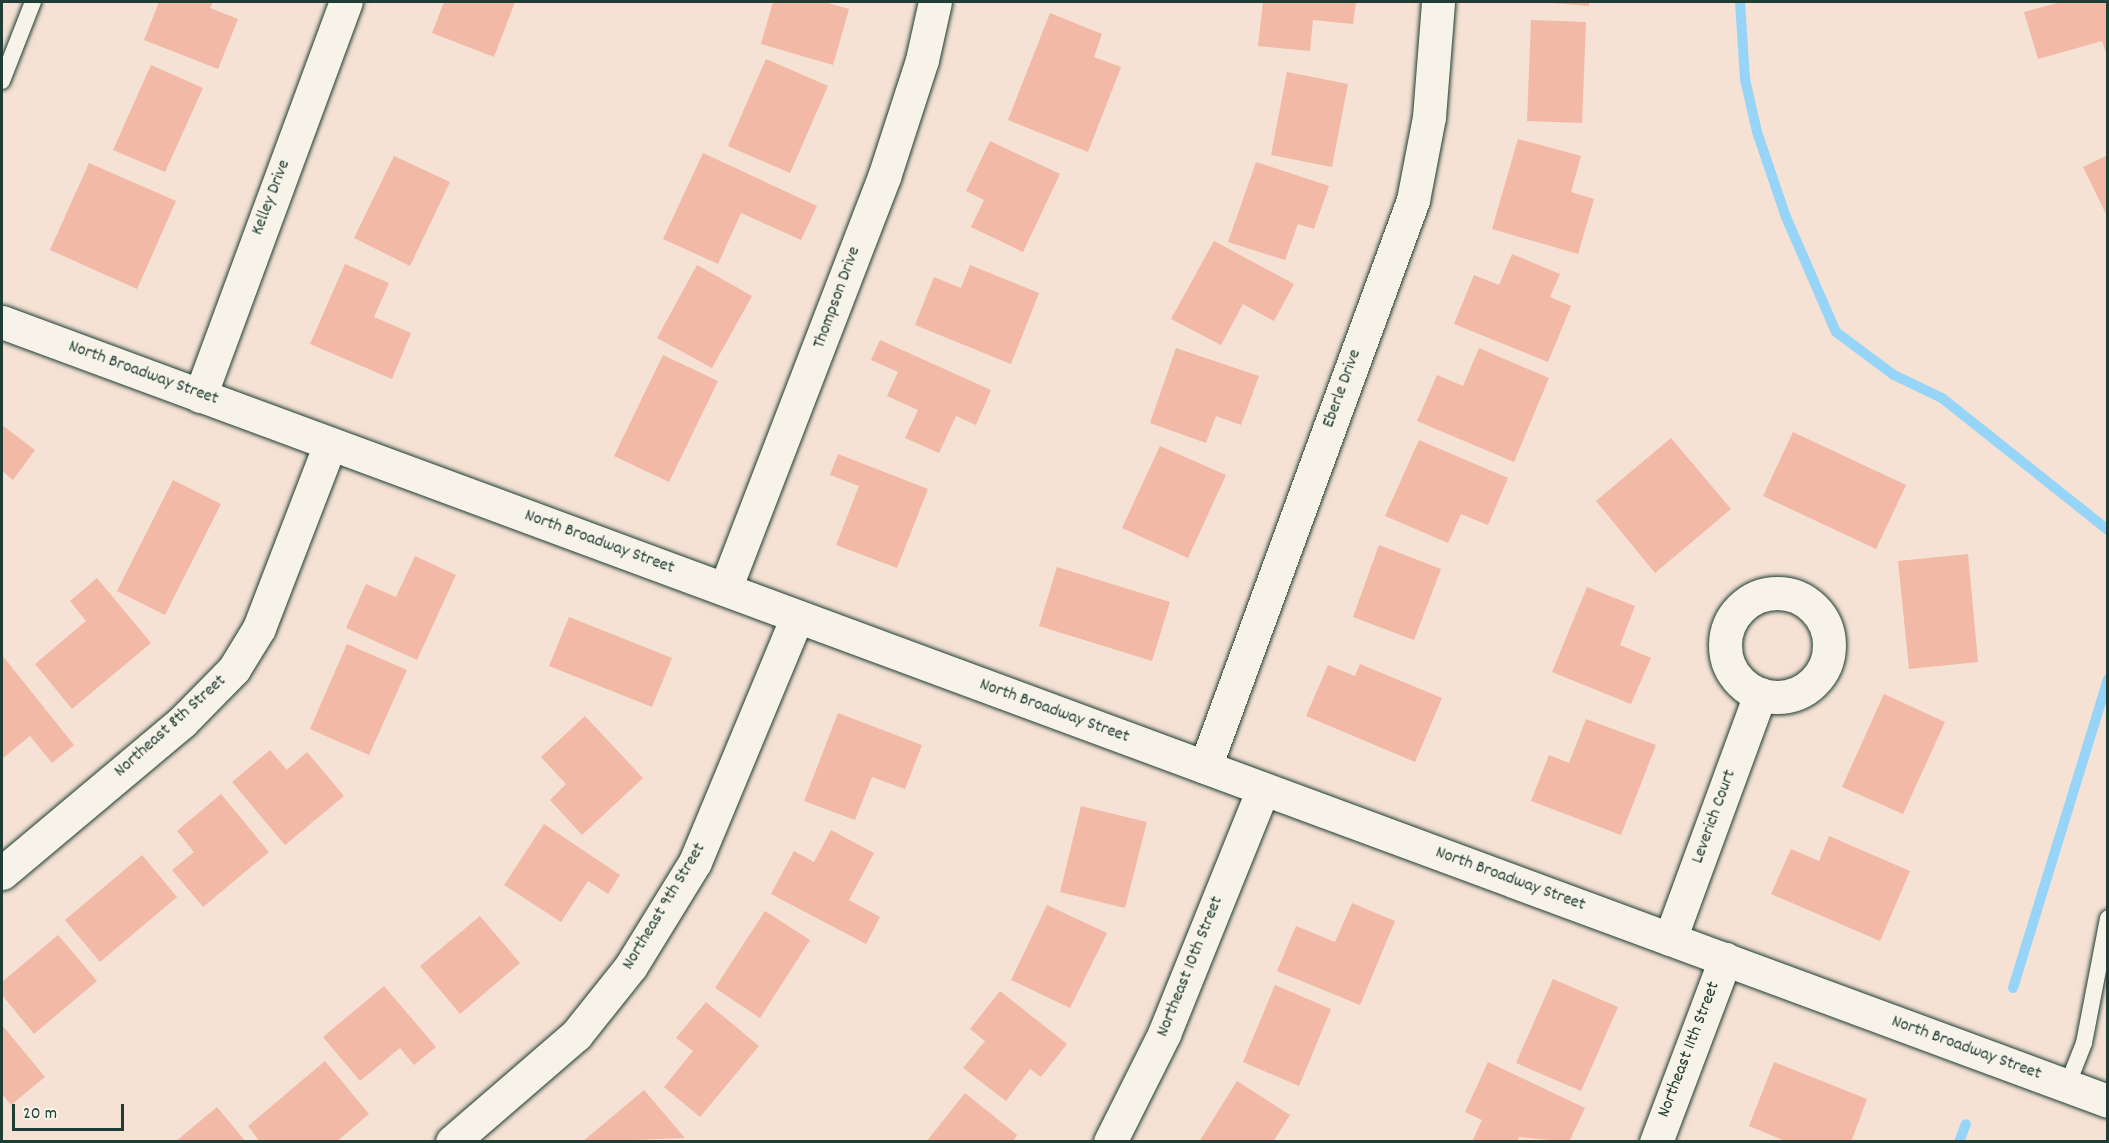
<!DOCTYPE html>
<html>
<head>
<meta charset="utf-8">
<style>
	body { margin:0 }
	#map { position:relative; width:2109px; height:1143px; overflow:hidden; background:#f5e2d4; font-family:Dekko,sans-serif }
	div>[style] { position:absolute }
	.stream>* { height:10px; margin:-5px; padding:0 5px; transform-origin:5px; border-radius:5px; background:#96d5f7 }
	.building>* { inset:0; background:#f1b9a6 }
	.roads { filter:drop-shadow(0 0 2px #1f3d34) drop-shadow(0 0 2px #1f3d34) }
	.service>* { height:16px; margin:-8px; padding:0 8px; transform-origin:8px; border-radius:8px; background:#f7f3e8 }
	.minor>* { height:33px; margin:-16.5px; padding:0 16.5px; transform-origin:16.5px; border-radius:16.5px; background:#f7f3e8 }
	.minor>.ring { margin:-16.5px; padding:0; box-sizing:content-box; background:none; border:33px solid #f7f3e8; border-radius:50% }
	.secondary>* { height:33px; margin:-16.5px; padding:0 16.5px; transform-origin:16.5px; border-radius:16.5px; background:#f7f3e8 }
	span { translate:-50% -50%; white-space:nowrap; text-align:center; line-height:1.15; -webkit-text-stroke:4.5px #f7f3e8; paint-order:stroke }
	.street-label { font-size:18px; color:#1f3d34 }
	.frame { position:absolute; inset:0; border:3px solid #1f3d34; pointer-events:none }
	.scale { position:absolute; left:12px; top:1104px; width:112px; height:27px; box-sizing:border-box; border:3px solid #1f3d34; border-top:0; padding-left:8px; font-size:18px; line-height:21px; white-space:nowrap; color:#1f3d34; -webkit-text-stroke:4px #f7f3e8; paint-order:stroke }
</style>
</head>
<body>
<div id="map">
	<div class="stream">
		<div style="left:1740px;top:2px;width:77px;rotate:86.3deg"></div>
		<div style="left:1745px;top:79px;width:54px;rotate:77.2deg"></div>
		<div style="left:1757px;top:132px;width:90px;rotate:71.2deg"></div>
		<div style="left:1786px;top:217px;width:125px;rotate:66.5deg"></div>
		<div style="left:1836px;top:332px;width:72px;rotate:36.6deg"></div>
		<div style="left:1894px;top:375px;width:53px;rotate:25.6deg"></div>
		<div style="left:1942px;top:398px;width:212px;rotate:38.5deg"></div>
		<div style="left:2013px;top:988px;width:323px;rotate:-72.9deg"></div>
		<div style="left:1959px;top:1142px;width:19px;rotate:-69deg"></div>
	</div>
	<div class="building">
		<div style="clip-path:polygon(159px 2px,213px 2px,210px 8px,238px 19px,218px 69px,144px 40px)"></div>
		<div style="clip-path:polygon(444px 2px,515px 2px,494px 57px,432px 33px)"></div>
		<div style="clip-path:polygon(773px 2px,824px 2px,849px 9px,833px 65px,761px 44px)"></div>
		<div style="clip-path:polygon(1263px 2px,1356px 2px,1353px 24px,1313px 20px,1310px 51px,1258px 46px)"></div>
		<div style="clip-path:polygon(1538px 2px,1589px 2px,1589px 6px)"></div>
		<div style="clip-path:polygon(2061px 2px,2108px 2px,2108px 59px,2102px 41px,2038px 59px,2024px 12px)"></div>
		<div style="clip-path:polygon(1050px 13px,1102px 34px,1094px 57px,1121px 67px,1088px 152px,1008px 120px)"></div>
		<div style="clip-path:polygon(1531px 20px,1586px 22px,1582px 123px,1527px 121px)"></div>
		<div style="clip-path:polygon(766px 59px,828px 86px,790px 173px,728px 146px)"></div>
		<div style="clip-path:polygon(151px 65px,203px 88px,165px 172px,113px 150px)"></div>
		<div style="clip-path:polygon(1287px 72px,1348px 84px,1332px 167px,1271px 155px)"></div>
		<div style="clip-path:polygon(1518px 139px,1581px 156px,1571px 192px,1594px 199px,1578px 254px,1492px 229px)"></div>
		<div style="clip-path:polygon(990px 141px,1060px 174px,1023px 252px,971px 227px,984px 200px,966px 191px)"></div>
		<div style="clip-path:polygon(703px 153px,817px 206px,801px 240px,741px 213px,718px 264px,663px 239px)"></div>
		<div style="clip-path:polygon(2108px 155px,2108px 218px,2083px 167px)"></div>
		<div style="clip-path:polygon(394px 156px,450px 182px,410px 266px,354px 238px)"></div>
		<div style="clip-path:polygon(1256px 162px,1329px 186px,1314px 229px,1298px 224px,1285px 260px,1228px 242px)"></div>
		<div style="clip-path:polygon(89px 163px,176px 201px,137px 289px,50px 250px)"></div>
		<div style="clip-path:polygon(1214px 241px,1294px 284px,1274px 321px,1243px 304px,1221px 345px,1171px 319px)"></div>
		<div style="clip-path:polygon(1512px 254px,1560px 274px,1550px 297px,1571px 306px,1548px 362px,1454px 324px,1474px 275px,1499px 285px)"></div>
		<div style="clip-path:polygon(345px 264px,389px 283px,374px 317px,411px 333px,392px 379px,310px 344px)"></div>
		<div style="clip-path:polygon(697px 265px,752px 296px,712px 368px,657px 338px)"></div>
		<div style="clip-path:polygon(970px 265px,1039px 293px,1011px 364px,915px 325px,934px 277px,961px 288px)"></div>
		<div style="clip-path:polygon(880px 340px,991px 390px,976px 425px,956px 416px,939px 453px,905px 438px,918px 410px,887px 396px,898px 372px,871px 360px)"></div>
		<div style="clip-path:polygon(1176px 348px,1259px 376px,1241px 425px,1216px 416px,1206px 443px,1150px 423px)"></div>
		<div style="clip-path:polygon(1479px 348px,1549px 378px,1514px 462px,1417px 421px,1437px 375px,1463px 386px)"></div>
		<div style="clip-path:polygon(663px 355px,718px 381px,669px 482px,614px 456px)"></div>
		<div style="clip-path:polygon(2px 425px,35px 450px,13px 480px,2px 471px)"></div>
		<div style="clip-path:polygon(1793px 432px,1906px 485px,1876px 549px,1763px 496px)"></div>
		<div style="clip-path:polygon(1671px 438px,1731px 509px,1655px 573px,1596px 501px)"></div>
		<div style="clip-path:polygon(1419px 440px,1508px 478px,1488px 525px,1461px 514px,1448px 543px,1385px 516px)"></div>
		<div style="clip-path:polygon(1160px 446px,1226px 475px,1188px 558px,1122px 528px)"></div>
		<div style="clip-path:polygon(838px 454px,928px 489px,897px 568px,836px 545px,859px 486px,830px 475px)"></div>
		<div style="clip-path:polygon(173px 480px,221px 504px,165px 615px,117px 591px)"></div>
		<div style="clip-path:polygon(1379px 545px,1441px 569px,1414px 640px,1353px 617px)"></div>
		<div style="clip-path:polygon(1968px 554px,1978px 662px,1909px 669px,1898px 561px)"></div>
		<div style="clip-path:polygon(415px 556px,456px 575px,417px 660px,346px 628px,366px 584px,396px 597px)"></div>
		<div style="clip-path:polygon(1057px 567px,1170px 602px,1152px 661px,1039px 626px)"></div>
		<div style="clip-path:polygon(97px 578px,151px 643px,72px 709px,35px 664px,86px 621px,70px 601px)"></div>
		<div style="clip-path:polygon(1587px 587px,1635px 606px,1620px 645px,1651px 658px,1631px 704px,1552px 672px)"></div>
		<div style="clip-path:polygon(569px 617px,672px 658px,652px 707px,549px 666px)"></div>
		<div style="clip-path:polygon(347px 644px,407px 670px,369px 755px,310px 729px)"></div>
		<div style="clip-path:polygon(2px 655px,74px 745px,52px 763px,30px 736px,2px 759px)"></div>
		<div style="clip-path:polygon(1360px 664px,1442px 698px,1415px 762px,1306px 716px,1328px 665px,1355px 676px)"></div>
		<div style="clip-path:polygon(1884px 694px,1945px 722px,1903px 814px,1842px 787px)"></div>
		<div style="clip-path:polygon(838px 713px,922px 745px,905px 789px,872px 777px,855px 820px,804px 801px)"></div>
		<div style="clip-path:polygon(585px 716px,643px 778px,582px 835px,550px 800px,566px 784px,541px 757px)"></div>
		<div style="clip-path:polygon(1586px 719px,1656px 745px,1621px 835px,1531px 801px,1549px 755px,1569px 763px)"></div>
		<div style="clip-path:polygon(270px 750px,287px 770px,307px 752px,344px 796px,285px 845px,232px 782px)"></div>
		<div style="clip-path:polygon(221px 794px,269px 852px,203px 907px,172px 870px,194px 852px,177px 831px)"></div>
		<div style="clip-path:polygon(1081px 806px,1147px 822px,1125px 908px,1060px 892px)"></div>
		<div style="clip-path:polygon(544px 824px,620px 875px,608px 894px,588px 881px,561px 922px,504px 885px)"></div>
		<div style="clip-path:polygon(831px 830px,874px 853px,849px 900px,880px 917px,866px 944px,771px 894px,794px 851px,814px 862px)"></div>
		<div style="clip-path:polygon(1829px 836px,1910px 871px,1880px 941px,1771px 894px,1791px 849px,1819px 861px)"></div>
		<div style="clip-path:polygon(142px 855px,177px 897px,100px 962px,65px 920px)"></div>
		<div style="clip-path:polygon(1352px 903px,1395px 921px,1360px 1005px,1277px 971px,1296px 926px,1335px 942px)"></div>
		<div style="clip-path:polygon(1047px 905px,1107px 933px,1070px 1008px,1011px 980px)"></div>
		<div style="clip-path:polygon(765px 911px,810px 940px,760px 1018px,715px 988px)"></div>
		<div style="clip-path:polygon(480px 916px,520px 963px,460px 1014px,420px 966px)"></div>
		<div style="clip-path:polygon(58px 935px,97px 981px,34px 1034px,2px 995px,2px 982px)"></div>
		<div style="clip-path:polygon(1553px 979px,1618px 1007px,1581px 1091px,1516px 1063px)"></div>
		<div style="clip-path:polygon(1275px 985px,1331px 1009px,1299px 1086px,1243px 1062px)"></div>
		<div style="clip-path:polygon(384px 986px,436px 1047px,414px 1065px,400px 1048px,360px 1081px,323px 1037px)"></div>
		<div style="clip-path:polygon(1000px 991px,1067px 1044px,1041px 1077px,1030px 1069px,1006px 1101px,963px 1068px,985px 1041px,970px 1029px)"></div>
		<div style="clip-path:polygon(706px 1002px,759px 1046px,700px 1117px,664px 1087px,693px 1051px,676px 1038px)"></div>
		<div style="clip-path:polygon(2px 1025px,45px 1077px,11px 1105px,2px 1094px)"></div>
		<div style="clip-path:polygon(325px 1061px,369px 1114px,336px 1142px,260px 1142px,248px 1126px)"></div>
		<div style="clip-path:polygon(1488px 1062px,1585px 1108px,1569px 1142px,1519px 1137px,1517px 1142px,1472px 1142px,1482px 1120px,1465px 1112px)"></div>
		<div style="clip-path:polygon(1774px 1062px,1867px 1099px,1851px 1142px,1788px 1142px,1749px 1126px)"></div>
		<div style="clip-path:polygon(1237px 1081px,1290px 1115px,1273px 1142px,1199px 1142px)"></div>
		<div style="clip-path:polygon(644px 1090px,685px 1138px,582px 1142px)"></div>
		<div style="clip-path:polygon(965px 1093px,1017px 1135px,1013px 1142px,926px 1142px)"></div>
		<div style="clip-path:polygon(217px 1107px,246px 1142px,175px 1142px)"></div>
	</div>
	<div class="roads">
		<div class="service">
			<div style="left:2px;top:81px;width:85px;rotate:-68.6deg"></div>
			<div style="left:2067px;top:1086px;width:46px;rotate:-68.4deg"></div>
			<div style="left:2084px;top:1043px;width:127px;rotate:-79.1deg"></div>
		</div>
		<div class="minor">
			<div style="left:200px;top:396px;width:420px;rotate:-69.7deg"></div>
			<div style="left:725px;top:589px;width:442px;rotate:-68.9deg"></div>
			<div style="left:884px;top:177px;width:123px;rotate:-72deg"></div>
			<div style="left:922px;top:60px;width:59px;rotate:-77.4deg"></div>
			<div class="ring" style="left:1725px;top:593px;width:71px;height:71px"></div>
			<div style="left:1205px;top:767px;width:604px;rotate:-69.85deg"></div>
			<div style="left:1413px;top:200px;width:85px;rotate:-79.1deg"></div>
			<div style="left:1429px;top:117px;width:115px;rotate:-85.5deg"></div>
			<div style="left:2px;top:873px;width:235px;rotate:-40deg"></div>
			<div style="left:182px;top:722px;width:74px;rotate:-45.5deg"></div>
			<div style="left:234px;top:669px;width:48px;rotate:-58.6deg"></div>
			<div style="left:259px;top:628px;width:197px;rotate:-68.9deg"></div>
			<div style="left:1670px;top:939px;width:261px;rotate:-69.8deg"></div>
			<div style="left:452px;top:1142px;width:164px;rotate:-40.8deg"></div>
			<div style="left:576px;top:1035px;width:88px;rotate:-51.4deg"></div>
			<div style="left:631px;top:966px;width:122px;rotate:-58.4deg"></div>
			<div style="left:695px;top:862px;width:265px;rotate:-67.4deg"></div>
			<div style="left:1110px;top:1142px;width:121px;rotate:-63.4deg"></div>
			<div style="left:1164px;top:1034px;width:264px;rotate:-68deg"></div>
			<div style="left:1656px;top:1142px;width:196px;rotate:-69.3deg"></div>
		</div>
		<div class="secondary">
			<div style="left:2px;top:322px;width:2245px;rotate:20.3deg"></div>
		</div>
	</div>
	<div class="street-label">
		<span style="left:272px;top:198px;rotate:-69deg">Kelley Drive</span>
		<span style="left:838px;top:298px;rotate:-70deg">Thompson Drive</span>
		<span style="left:143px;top:374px;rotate:20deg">North Broadway Street</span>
		<span style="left:1343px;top:389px;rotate:-70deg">Eberle Drive</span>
		<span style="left:599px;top:543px;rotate:20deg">North Broadway Street</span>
		<span style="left:1054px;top:712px;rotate:20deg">North Broadway Street</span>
		<span style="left:171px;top:727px;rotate:-42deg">Northeast 8th Street</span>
		<span style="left:1715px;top:817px;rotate:-70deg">Leverich Court</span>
		<span style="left:1510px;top:880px;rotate:20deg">North Broadway Street</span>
		<span style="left:665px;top:907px;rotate:-59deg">Northeast 9th Street</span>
		<span style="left:1191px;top:967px;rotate:-68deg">Northeast 10th Street</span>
		<span style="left:1966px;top:1049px;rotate:20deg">North Broadway Street</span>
		<span style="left:1690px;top:1050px;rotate:-69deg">Northeast 11th Street</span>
	</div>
	<div class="frame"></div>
	<div class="scale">20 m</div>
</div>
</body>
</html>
